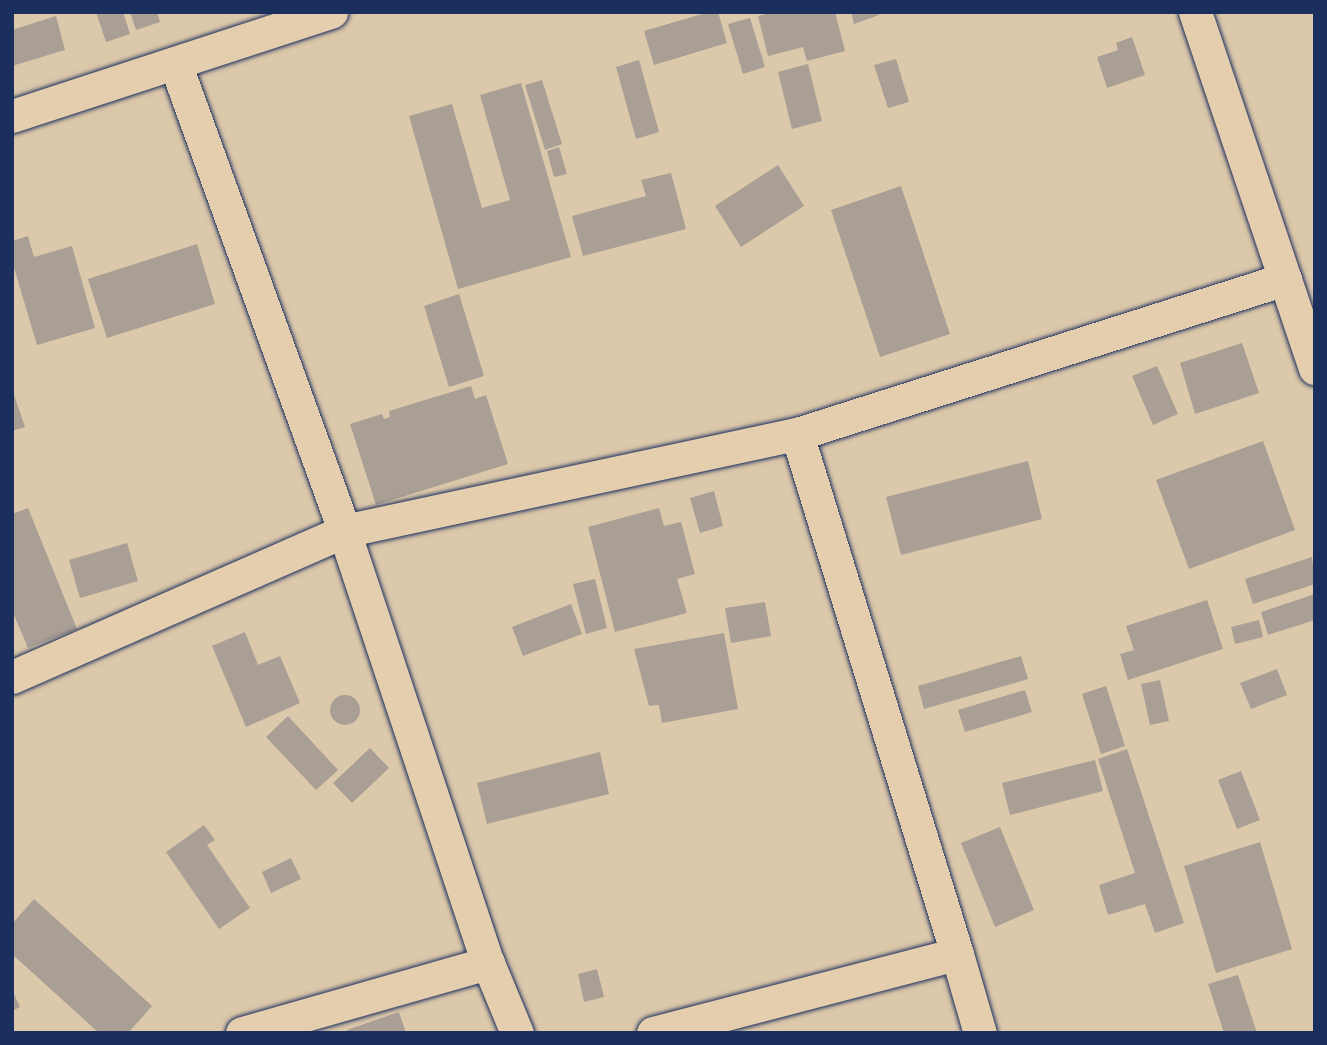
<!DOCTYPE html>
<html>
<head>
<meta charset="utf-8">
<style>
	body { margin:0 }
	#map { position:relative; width:1327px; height:1045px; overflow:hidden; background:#dcc8aa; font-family:"Architects Daughter",sans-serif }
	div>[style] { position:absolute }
	.building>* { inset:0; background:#aa9f95 }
	.round { border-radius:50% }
	.roads { filter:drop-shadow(0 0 2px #1b2f5e) drop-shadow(0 0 2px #1b2f5e) }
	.street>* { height:33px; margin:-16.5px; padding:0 16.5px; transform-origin:16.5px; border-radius:16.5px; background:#e4cead }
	span { translate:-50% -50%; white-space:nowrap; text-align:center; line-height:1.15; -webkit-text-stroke:5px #e4cead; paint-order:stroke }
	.frame { position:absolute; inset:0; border:14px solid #1b2f5e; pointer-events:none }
</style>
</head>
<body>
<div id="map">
	<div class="building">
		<div style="clip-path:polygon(96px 12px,123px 12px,130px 34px,106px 42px)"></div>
		<div style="clip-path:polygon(130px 12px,157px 12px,160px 22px,136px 30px)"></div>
		<div style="clip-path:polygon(709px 12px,718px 12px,727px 43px,654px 65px,644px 31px)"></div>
		<div style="clip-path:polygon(774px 12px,835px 12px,845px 51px,807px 61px,803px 47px,768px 56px,758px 16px)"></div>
		<div style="clip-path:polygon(851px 12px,878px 12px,879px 15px,854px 24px)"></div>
		<div style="clip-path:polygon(56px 16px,65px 50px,12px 66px,12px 30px)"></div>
		<div style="clip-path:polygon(750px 18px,765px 67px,743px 74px,728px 24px)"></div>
		<div style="clip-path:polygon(1132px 37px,1145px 75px,1107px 88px,1097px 57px,1118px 50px,1116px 43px)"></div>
		<div style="clip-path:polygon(896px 59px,909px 102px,888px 108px,874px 65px)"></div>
		<div style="clip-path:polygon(639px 60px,659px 132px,636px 139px,616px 67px)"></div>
		<div style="clip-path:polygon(808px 64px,822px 121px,792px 129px,778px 72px)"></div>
		<div style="clip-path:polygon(542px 80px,562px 144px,545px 150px,525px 85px)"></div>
		<div style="clip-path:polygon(521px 83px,571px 257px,458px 289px,409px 116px,452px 104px,482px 208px,510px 200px,480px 95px)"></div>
		<div style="clip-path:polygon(559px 147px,567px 174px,554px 177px,547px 151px)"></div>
		<div style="clip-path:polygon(778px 165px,804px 206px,741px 247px,715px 206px)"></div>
		<div style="clip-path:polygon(671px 173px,686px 229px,583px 256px,572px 216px,646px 196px,641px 180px)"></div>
		<div style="clip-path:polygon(901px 186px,950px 334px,880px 357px,831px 210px)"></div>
		<div style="clip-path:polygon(28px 236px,34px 257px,72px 246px,95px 328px,37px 345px,12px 261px,12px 241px)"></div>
		<div style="clip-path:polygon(197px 244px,215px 304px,107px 338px,88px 279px)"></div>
		<div style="clip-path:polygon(459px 294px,484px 376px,449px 387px,424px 306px)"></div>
		<div style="clip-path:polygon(1242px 343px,1259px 393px,1195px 414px,1180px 363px)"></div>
		<div style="clip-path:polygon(1157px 366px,1178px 414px,1153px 425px,1132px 376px)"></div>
		<div style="clip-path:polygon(471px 386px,475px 399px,486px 395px,508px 464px,376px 505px,350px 424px,382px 414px,384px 419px,390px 417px,389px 411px)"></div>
		<div style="clip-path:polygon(12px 389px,25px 427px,12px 431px)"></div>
		<div style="clip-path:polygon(1263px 441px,1295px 530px,1189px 569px,1156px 480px)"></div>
		<div style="clip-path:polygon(1028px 461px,1042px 519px,901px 555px,886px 497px)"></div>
		<div style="clip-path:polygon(714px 491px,723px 526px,700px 533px,690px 498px)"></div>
		<div style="clip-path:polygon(28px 508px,77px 629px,28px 648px,12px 610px,12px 514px)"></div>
		<div style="clip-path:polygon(659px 508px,664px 526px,681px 522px,695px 574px,677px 579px,687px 613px,615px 632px,588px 527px)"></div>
		<div style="clip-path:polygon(127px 543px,138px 581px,80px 598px,69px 560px)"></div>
		<div style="clip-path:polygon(1312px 557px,1315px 584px,1253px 604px,1245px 579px)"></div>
		<div style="clip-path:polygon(595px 579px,607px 628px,586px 634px,573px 584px)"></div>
		<div style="clip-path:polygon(1315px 594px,1315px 620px,1268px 635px,1261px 612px)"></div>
		<div style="clip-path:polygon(1207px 600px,1223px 649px,1128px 680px,1120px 654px,1134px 650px,1126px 626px)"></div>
		<div style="clip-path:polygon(765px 602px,771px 636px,731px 643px,725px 608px)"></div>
		<div style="clip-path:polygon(571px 604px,582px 634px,523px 656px,512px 627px)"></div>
		<div style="clip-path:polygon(1259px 620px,1263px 637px,1235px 644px,1231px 627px)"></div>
		<div style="clip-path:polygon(245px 632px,258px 665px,280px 656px,300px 703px,246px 727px,212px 646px)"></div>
		<div style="clip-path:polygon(724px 633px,738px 709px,662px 723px,659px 705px,649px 706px,634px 649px)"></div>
		<div style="clip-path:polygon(1021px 656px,1028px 679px,924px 709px,918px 686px)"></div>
		<div style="clip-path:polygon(1277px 669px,1287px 695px,1251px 709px,1240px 683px)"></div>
		<div style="clip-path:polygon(1160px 680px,1169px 721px,1150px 725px,1141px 684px)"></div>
		<div style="clip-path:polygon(1106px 686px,1125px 746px,1101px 754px,1082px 694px)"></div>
		<div style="clip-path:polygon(1025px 690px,1032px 712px,965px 732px,958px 710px)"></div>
		<div class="round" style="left:330px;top:695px;width:30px;height:30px"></div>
		<div style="clip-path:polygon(288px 716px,338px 770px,316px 790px,266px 737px)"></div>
		<div style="clip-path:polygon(370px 748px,389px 768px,352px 803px,333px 783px)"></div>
		<div style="clip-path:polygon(1127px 749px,1184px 923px,1155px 933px,1145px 904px,1108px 915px,1099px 885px,1135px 873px,1098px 759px)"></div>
		<div style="clip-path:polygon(600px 752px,609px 794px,487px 824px,477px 783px)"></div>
		<div style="clip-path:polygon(1095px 760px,1103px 791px,1010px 815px,1002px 783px)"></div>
		<div style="clip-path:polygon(1241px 771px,1260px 820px,1237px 829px,1218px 780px)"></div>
		<div style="clip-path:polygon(204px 825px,215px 840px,207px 845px,250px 908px,219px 929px,166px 852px)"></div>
		<div style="clip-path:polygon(1000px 827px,1034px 910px,995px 927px,961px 843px)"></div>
		<div style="clip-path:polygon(1260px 842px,1292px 949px,1216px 973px,1184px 866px)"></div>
		<div style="clip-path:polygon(291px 858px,301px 879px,271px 893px,262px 872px)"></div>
		<div style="clip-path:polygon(34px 899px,152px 1006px,128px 1033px,99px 1033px,12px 954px,12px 924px)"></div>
		<div style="clip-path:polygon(597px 969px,604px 997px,584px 1002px,578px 974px)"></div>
		<div style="clip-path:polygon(1238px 975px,1257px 1033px,1224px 1033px,1208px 984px)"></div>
		<div style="clip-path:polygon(12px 990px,20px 1007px,12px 1011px)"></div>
		<div style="clip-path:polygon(399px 1012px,406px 1033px,348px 1033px,347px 1030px)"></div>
	</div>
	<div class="roads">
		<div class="street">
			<div style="left:1195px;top:12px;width:376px;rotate:71.4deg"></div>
			<div style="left:175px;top:63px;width:498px;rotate:70.1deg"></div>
			<div style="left:344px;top:531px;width:455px;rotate:71.6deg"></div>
			<div style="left:488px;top:963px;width:76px;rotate:67.5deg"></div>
			<div style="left:12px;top:116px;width:336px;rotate:-18.1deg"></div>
			<div style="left:797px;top:434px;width:544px;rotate:72.9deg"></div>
			<div style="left:12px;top:677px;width:363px;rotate:-23.7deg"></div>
			<div style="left:344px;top:531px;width:463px;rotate:-12.1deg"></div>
			<div style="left:797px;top:434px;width:512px;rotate:-17.62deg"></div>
			<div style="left:242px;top:1033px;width:256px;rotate:-15.9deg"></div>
			<div style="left:653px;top:1033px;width:314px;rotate:-14.6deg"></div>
			<div style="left:957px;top:954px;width:82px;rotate:73.8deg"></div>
		</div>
	</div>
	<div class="frame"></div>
</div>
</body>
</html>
